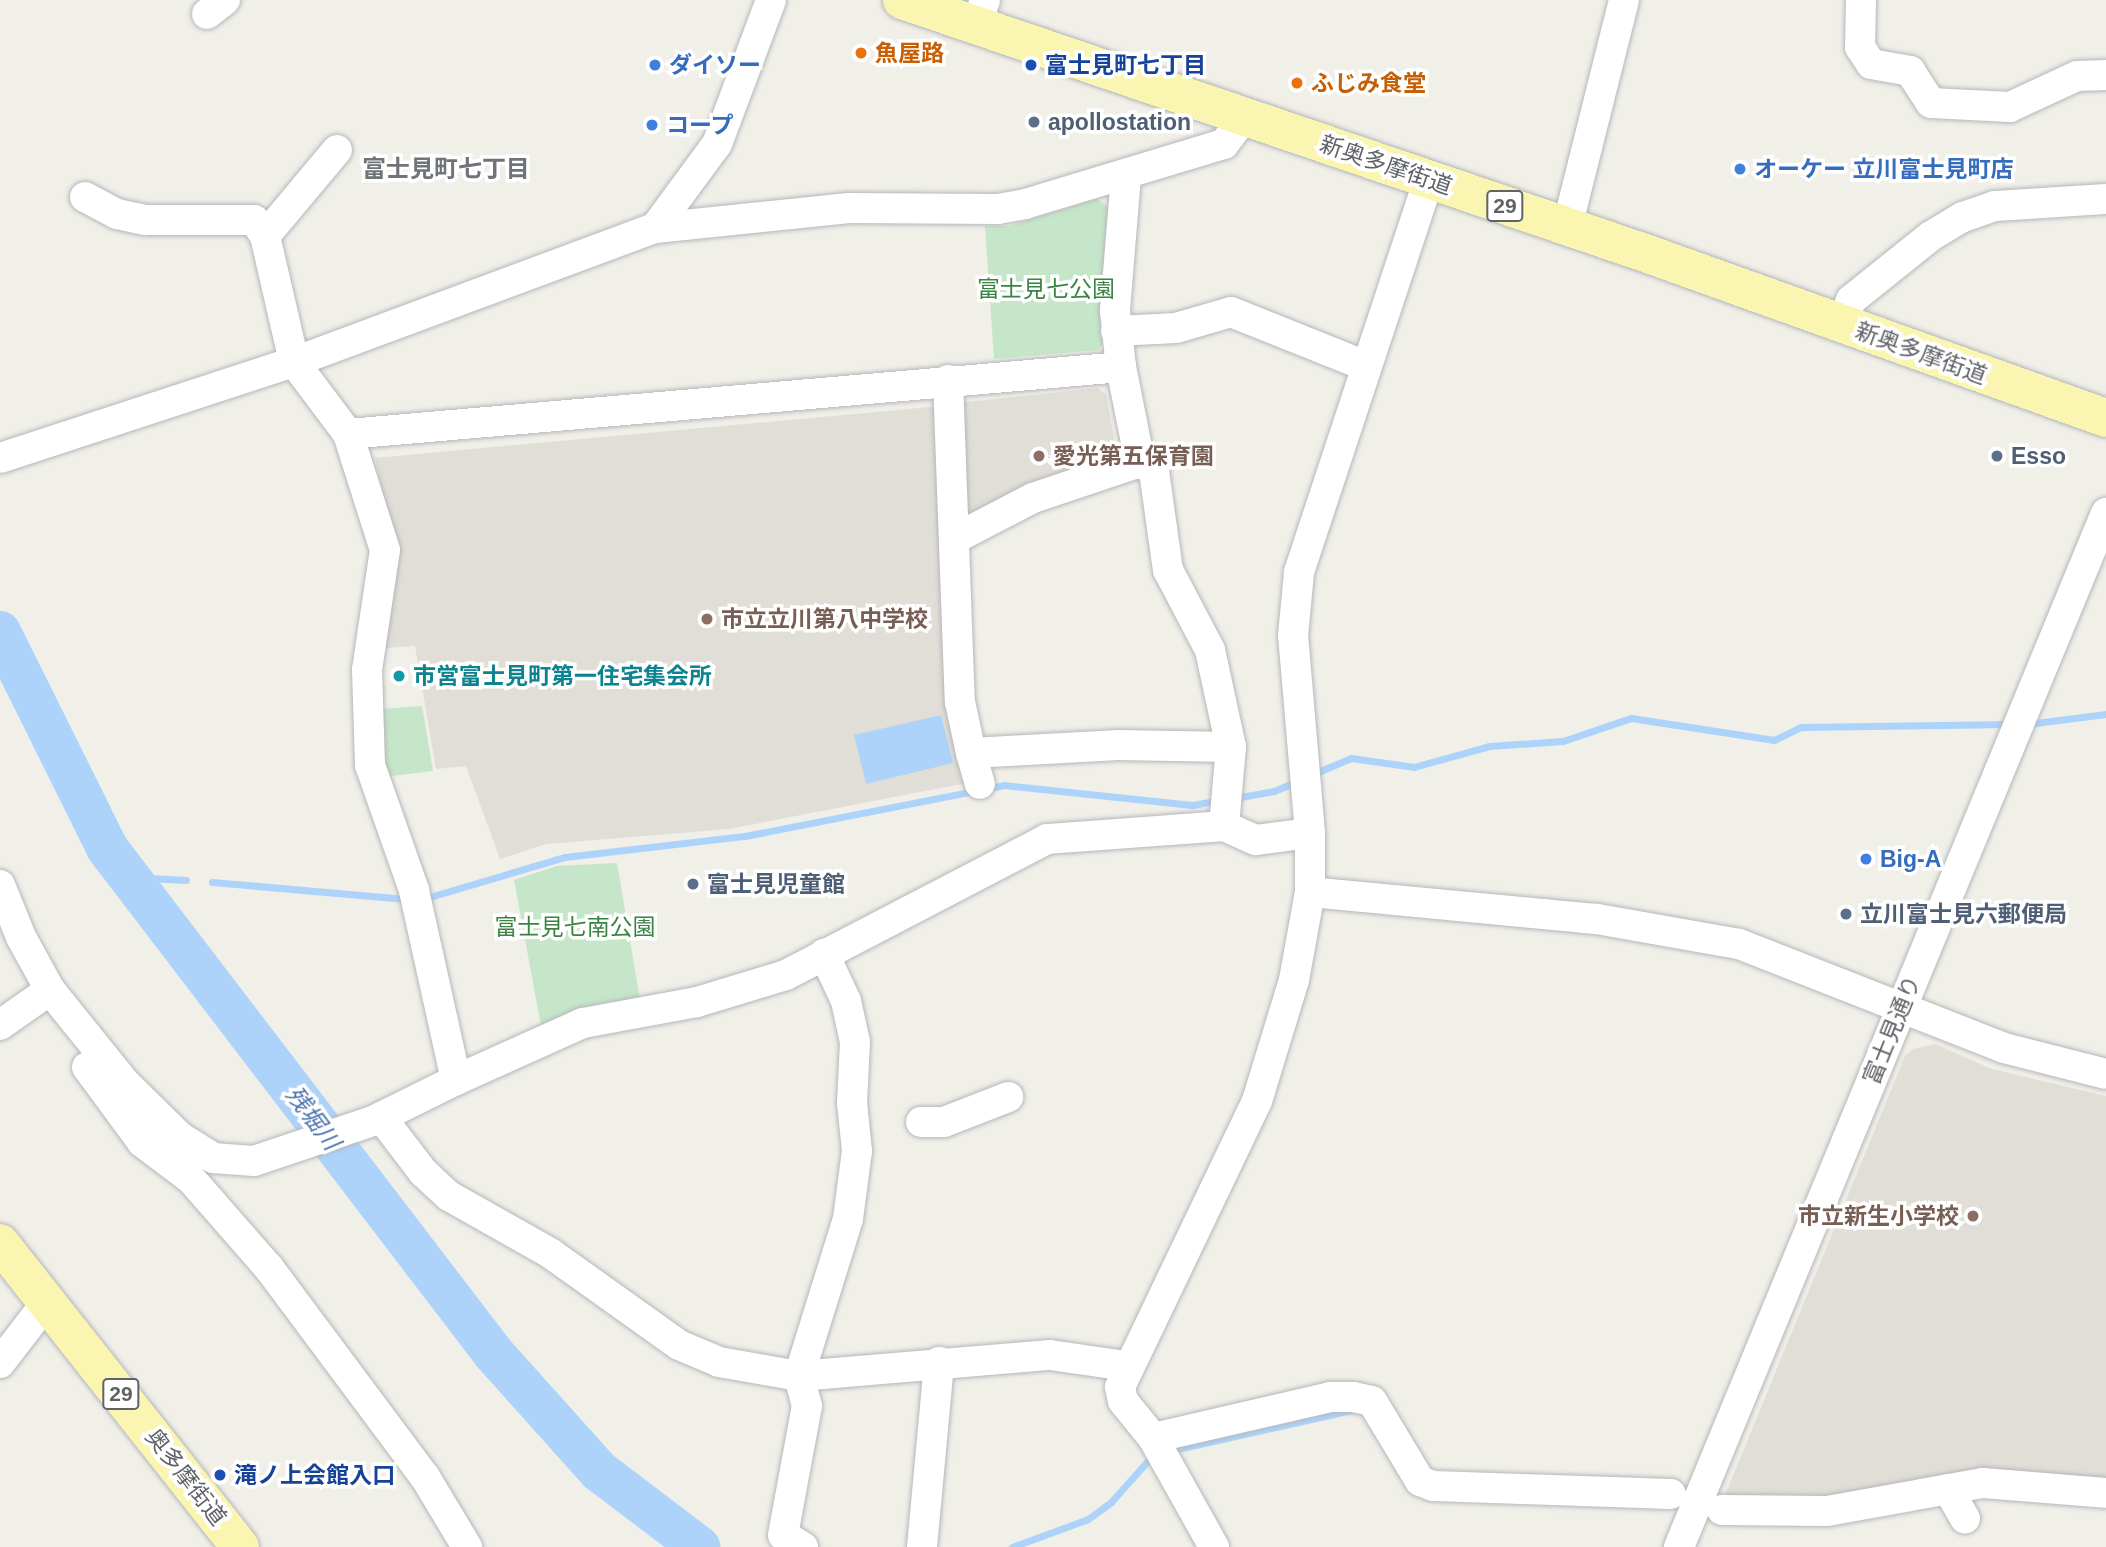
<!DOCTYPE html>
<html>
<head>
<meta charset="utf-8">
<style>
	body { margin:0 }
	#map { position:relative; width:2106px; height:1547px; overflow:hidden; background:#f0efe8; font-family:Arial,"Noto Sans JP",sans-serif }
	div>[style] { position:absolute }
	.education>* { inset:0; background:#e0ded6 }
	.green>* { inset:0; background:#c6e6c9 }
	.water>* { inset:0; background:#add3fb }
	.stream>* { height:7px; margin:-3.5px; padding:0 3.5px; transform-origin:3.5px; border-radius:3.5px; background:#add3fb }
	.river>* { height:42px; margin:-21px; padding:0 21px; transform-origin:21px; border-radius:21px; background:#add3fb }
	.roads { filter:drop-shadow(0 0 2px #b5b7bb) drop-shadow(0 0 2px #b5b7bb) }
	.minor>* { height:30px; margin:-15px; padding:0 15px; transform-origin:15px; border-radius:15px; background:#fff }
	.major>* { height:38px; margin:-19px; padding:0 19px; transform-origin:19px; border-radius:19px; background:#fbf5b2 }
	.dots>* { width:19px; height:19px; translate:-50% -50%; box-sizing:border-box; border:4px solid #fff; border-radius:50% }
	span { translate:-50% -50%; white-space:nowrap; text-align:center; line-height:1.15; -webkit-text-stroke:7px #fff; paint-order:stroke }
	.shield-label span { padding:2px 5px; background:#fff; border:2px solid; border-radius:5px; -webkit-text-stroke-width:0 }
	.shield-label { font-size:21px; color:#5f6267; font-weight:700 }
	.food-label { font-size:23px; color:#c56008; font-weight:700 }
	.left { translate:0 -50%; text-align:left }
	.shop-label { font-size:23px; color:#366cbe; font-weight:700 }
	.transit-label { font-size:23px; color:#164399; font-weight:700 }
	.service-label { font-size:23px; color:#4e5e75; font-weight:700 }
	.street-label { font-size:23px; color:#5f6267 }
	.park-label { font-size:23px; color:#3a8343 }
	.education-label { font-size:23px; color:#785e54; font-weight:700 }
	.right { translate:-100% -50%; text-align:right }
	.culture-label { font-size:23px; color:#0d838f; font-weight:700 }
	.neighbourhood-label { font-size:24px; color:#707479; font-weight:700 }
	.water-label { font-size:24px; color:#4972ae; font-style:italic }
</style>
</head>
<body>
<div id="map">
	<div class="education">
		<div style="clip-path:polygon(1098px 388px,1106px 394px,1118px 461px,961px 523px,957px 403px)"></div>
		<div style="clip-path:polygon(941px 406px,972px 782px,729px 829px,546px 844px,500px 859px,466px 766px,436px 769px,415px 646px,384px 648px,389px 521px,375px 458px)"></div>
		<div style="clip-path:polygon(1935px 1044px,1992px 1069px,2106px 1096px,2106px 1479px,1732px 1503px,1723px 1500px,1905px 1056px,1913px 1049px)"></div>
	</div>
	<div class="green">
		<div style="clip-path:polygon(1097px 199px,1109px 207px,1102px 279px,1106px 339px,1098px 350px,994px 359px,985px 226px,1009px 226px)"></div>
		<div style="clip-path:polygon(422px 706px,433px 771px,384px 777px,380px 709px)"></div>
		<div style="clip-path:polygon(617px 863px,640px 1000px,542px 1031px,514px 880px,557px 866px)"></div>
	</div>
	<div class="water">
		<div style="clip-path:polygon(941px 715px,953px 763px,866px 784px,854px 735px)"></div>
	</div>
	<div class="stream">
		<div style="left:2027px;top:724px;width:80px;rotate:-7.2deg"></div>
		<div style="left:1311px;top:775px;width:43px;rotate:-23deg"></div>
		<div style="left:1351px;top:758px;width:64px;rotate:8.1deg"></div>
		<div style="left:1414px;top:767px;width:78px;rotate:-15.6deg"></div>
		<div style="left:1489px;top:746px;width:74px;rotate:-3.9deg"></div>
		<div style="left:1563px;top:741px;width:72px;rotate:-18.7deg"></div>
		<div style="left:1631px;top:718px;width:145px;rotate:8.7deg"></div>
		<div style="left:1774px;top:740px;width:30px;rotate:-26deg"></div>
		<div style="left:1801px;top:727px;width:211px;rotate:-0.8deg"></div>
		<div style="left:1235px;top:798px;width:40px;rotate:-10deg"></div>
		<div style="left:1274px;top:791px;width:25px;rotate:-23deg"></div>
		<div style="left:131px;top:877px;width:55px;rotate:3.1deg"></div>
		<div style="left:212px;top:882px;width:197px;rotate:5deg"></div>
		<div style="left:423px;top:899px;width:148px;rotate:-16.5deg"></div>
		<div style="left:565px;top:857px;width:181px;rotate:-6.7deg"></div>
		<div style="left:745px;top:836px;width:264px;rotate:-11.1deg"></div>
		<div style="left:1004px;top:785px;width:189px;rotate:6.1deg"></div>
		<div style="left:1192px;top:805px;width:28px;rotate:-10deg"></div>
		<div style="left:1168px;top:1451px;width:188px;rotate:-12.6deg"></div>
		<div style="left:1012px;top:1547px;width:81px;rotate:-20.2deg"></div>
		<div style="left:1088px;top:1519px;width:29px;rotate:-36deg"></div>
		<div style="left:1111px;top:1502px;width:63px;rotate:-48.2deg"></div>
	</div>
	<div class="river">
		<div style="left:0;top:632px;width:241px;rotate:63.6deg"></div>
		<div style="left:107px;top:848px;width:637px;rotate:52.59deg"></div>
		<div style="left:494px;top:1354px;width:157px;rotate:48.1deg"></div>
		<div style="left:599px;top:1471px;width:126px;rotate:37.2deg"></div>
	</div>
	<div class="roads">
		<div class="minor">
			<div style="left:1861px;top:0;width:47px;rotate:91.2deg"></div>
			<div style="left:1860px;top:47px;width:20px;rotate:57deg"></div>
			<div style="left:1871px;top:64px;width:40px;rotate:10deg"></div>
			<div style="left:1910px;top:71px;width:38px;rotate:57deg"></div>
			<div style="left:1931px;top:103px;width:79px;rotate:2.9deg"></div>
			<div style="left:2010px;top:107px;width:74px;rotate:-24.8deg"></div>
			<div style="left:2077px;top:76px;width:29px;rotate:-2deg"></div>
			<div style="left:207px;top:14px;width:23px;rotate:-38deg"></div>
			<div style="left:976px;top:25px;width:27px;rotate:-70deg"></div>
			<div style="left:1126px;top:176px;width:135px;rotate:94.7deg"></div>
			<div style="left:1115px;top:311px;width:56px;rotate:83.9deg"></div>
			<div style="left:1121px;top:367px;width:97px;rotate:78.7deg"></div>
			<div style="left:1140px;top:462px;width:17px;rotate:33deg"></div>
			<div style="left:1154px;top:471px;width:100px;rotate:82deg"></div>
			<div style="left:1168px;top:570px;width:90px;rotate:62.3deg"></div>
			<div style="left:1210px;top:650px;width:99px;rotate:77.8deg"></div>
			<div style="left:1231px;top:747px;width:79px;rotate:95.1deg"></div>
			<div style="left:1224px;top:826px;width:35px;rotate:24deg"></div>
			<div style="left:1256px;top:840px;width:54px;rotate:-7.4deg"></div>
			<div style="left:85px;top:197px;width:36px;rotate:28deg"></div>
			<div style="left:117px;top:214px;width:30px;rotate:12deg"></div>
			<div style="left:146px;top:220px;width:108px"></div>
			<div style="left:254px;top:220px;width:19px;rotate:55deg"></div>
			<div style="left:265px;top:236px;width:129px;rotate:77deg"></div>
			<div style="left:294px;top:362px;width:90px;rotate:53.1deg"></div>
			<div style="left:1567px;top:227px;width:234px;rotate:-75.9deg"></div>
			<div style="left:655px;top:228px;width:104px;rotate:-53.6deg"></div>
			<div style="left:717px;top:144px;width:154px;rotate:-69.4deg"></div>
			<div style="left:265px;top:236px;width:112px;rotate:-50.1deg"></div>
			<div style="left:1841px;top:324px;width:26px;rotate:-67deg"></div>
			<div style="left:1851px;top:300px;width:102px;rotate:-38.7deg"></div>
			<div style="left:1931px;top:236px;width:37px;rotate:-31deg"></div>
			<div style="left:1963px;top:217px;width:34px;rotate:-19deg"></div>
			<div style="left:1995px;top:206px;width:111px;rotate:-3.6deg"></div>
			<div style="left:1116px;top:331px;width:60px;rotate:-2.9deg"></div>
			<div style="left:1176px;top:328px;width:57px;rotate:-16.2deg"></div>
			<div style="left:1231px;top:312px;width:145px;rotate:21.8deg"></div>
			<div style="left:948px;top:380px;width:322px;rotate:87.9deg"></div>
			<div style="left:960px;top:702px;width:52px;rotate:77.8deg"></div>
			<div style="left:971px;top:753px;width:148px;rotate:-3.1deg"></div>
			<div style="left:1119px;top:745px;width:112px;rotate:1deg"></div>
			<div style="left:0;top:458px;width:309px;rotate:-18.1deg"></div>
			<div style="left:294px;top:362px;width:385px;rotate:-20.4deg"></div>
			<div style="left:655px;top:228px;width:195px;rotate:-5.9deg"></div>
			<div style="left:849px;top:208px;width:149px;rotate:0.4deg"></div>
			<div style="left:998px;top:209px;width:27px;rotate:-10deg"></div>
			<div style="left:1025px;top:204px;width:208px;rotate:-16.8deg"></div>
			<div style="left:1224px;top:144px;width:36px;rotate:-53deg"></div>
			<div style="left:956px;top:538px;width:87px;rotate:-27.5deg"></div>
			<div style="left:1033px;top:498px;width:113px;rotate:-18.6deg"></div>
			<div style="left:971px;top:753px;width:32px;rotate:74deg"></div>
			<div style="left:0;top:885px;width:56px;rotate:68deg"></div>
			<div style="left:21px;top:937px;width:60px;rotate:61.3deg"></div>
			<div style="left:50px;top:990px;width:119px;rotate:51.1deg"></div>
			<div style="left:125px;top:1083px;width:77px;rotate:44.5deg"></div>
			<div style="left:180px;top:1137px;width:39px;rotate:32deg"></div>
			<div style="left:213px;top:1158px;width:41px;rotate:4.2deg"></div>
			<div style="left:254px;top:1161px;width:126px;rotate:-18.6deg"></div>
			<div style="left:373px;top:1121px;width:93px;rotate:-26.3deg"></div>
			<div style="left:456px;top:1080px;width:195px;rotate:-102.5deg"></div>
			<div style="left:414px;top:890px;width:133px;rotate:-109.4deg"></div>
			<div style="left:370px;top:765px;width:95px;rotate:-91.8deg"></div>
			<div style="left:367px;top:670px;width:121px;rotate:-81.5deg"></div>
			<div style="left:385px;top:550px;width:122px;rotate:-107.7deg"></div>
			<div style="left:348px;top:434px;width:776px;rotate:-4.95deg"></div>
			<div style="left:1310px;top:892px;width:288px;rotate:5.4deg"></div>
			<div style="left:1597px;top:919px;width:144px;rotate:10deg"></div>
			<div style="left:1739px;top:944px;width:285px;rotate:21.4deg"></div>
			<div style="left:2004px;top:1048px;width:105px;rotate:14.3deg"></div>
			<div style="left:0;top:1025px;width:61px;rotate:-35deg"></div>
			<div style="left:87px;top:1067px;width:93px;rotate:53.7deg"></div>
			<div style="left:142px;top:1142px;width:61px;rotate:37.1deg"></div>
			<div style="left:191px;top:1179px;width:118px;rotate:48.8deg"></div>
			<div style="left:269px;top:1268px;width:261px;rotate:53.3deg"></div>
			<div style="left:425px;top:1477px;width:82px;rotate:59deg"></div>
			<div style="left:456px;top:1080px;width:139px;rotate:-24.2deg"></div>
			<div style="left:583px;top:1023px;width:116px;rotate:-10.4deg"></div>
			<div style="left:697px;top:1002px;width:93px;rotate:-16.9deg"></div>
			<div style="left:786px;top:975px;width:294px;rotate:-27.5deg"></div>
			<div style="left:1047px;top:839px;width:177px;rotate:-4.2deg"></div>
			<div style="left:381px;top:1117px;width:69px;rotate:52.6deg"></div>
			<div style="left:423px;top:1172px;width:35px;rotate:43deg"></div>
			<div style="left:449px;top:1196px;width:116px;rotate:29.4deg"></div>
			<div style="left:550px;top:1253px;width:158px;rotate:35.5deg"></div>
			<div style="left:679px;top:1345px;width:43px;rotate:23deg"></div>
			<div style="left:719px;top:1362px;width:81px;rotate:9.9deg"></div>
			<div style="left:799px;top:1376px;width:252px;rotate:-4.8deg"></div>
			<div style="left:1050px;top:1355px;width:77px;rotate:8.2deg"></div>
			<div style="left:921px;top:1122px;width:23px"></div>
			<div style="left:944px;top:1122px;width:69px;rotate:-21.3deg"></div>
			<div style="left:0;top:1363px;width:77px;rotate:-52.4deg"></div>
			<div style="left:1153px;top:1438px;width:182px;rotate:-13deg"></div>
			<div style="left:1330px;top:1397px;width:23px"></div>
			<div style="left:1353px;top:1397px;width:19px;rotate:12deg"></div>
			<div style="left:1372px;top:1401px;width:93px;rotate:59deg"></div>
			<div style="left:1420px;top:1481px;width:14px;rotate:21deg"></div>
			<div style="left:1433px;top:1486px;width:238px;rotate:1.9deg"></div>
			<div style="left:1948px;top:1489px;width:34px;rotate:60deg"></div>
			<div style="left:1722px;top:1510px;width:105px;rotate:0.5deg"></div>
			<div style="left:1827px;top:1511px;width:158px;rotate:-10.2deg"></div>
			<div style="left:1983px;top:1483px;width:123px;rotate:4.6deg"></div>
			<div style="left:803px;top:1547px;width:23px;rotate:-149deg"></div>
			<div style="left:783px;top:1535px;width:131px;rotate:-79.5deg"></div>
			<div style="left:807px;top:1406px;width:31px;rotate:-105deg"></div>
			<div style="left:799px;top:1376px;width:164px;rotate:-72.7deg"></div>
			<div style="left:848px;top:1219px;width:69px;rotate:-82.5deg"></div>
			<div style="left:857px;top:1151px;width:48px;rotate:-95.9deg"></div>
			<div style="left:852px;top:1103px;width:61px;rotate:-87.2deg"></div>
			<div style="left:855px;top:1042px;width:42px;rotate:-102.4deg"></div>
			<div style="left:846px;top:1001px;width:52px;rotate:-115.1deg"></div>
			<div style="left:922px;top:1547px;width:186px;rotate:-84.7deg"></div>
			<div style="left:1214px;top:1547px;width:125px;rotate:-119.2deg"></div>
			<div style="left:1153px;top:1438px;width:48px;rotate:-129deg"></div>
			<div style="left:1123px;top:1401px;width:14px;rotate:-102deg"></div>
			<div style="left:1120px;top:1387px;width:317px;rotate:-64.4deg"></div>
			<div style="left:1257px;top:1101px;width:127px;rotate:-73deg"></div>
			<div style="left:1294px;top:980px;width:89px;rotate:-79.7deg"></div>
			<div style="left:1310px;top:892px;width:59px;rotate:-90deg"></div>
			<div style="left:1310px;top:833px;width:198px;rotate:-94.9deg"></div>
			<div style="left:1293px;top:636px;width:64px;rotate:-84.6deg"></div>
			<div style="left:1299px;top:572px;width:413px;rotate:-71.7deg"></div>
			<div style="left:1679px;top:1547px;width:1119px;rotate:-67.56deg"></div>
		</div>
		<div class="major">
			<div style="left:902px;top:0;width:788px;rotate:18.8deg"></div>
			<div style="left:1648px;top:254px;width:486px;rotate:19.7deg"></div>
			<div style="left:0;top:1243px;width:387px;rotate:51.7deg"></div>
		</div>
	</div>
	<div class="dots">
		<div style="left:861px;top:53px;background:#e8710a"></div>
		<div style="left:655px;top:65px;background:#3f7fe0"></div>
		<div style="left:1031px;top:65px;background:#1a4fb4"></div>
		<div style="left:1297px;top:83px;background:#e8710a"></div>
		<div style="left:1034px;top:122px;background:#5c6f8a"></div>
		<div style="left:652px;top:125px;background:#3f7fe0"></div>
		<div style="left:1740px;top:169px;background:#3f7fe0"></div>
		<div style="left:1039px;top:456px;background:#8d6e63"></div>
		<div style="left:1997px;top:456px;background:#5c6f8a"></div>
		<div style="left:707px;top:619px;background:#8d6e63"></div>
		<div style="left:399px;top:676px;background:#0f9aa8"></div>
		<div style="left:1866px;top:859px;background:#3f7fe0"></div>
		<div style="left:693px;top:884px;background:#5c6f8a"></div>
		<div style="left:1846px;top:914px;background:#5c6f8a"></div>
		<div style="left:1973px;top:1216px;background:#8d6e63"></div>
		<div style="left:220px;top:1475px;background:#1a4fb4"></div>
	</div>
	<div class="shield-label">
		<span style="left:1505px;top:206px">29</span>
		<span style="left:121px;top:1394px">29</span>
	</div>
	<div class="food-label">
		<span class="left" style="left:875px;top:53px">魚屋路</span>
		<span class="left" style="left:1311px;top:83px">ふじみ食堂</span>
	</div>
	<div class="shop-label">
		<span class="left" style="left:669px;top:65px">ダイソー</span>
		<span class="left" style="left:666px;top:125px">コープ</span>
		<span class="left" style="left:1754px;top:169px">オーケー 立川富士見町店</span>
		<span class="left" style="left:1880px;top:859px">Big-A</span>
	</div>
	<div class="transit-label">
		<span class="left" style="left:1045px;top:65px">富士見町七丁目</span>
		<span class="left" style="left:234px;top:1475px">滝ノ上会館入口</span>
	</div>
	<div class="service-label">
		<span class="left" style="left:1048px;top:122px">apollostation</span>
		<span class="left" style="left:2011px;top:456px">Esso</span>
		<span class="left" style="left:707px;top:884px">富士見児童館</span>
		<span class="left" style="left:1860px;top:914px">立川富士見六郵便局</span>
	</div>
	<div class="street-label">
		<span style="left:1386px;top:165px;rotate:19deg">新奥多摩街道</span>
		<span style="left:1921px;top:353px;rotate:20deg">新奥多摩街道</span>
		<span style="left:1892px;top:1030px;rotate:-68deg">富士見通り</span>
		<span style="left:186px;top:1477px;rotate:52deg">奥多摩街道</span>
	</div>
	<div class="park-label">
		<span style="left:1046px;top:289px">富士見七公園</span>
		<span style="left:575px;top:927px">富士見七南公園</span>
	</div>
	<div class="education-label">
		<span class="left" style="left:1053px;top:456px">愛光第五保育園</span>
		<span class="left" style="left:721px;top:619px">市立立川第八中学校</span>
		<span class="right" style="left:1959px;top:1216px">市立新生小学校</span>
	</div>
	<div class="culture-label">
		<span class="left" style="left:413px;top:676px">市営富士見町第一住宅集会所</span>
	</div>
	<div class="neighbourhood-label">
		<span style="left:446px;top:169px">富士見町七丁目</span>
	</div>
	<div class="water-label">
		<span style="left:313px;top:1118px;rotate:53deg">残堀川</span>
	</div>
</div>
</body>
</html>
